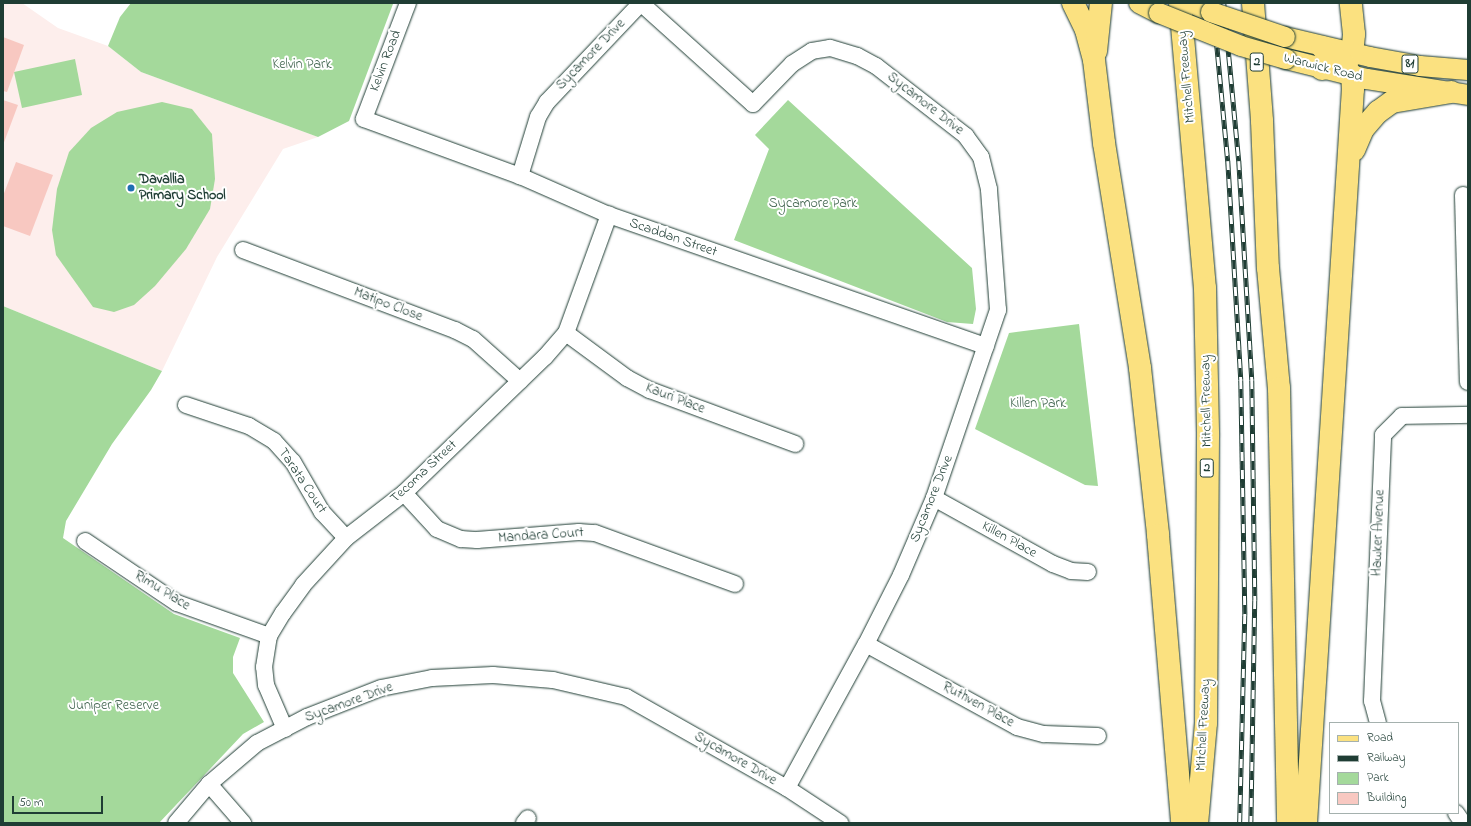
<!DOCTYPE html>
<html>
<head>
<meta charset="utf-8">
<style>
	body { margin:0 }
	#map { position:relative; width:1471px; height:826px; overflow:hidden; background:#fff; font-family:"Indie Flower",sans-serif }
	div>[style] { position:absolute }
	.built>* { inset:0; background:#fdeeec }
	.green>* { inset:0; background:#a4d99b }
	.building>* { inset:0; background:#f8c8c1 }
	.roads { filter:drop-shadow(0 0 1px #1f3d34) drop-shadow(0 0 1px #1f3d34) }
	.minor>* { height:16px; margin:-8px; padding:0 8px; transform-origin:8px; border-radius:8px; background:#fff }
	.major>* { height:20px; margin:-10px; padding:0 10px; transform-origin:10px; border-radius:10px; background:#fbe180 }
	.highway>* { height:22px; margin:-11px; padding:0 11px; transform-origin:11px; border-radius:11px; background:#fbe180 }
	.rail>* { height:4.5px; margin-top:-2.25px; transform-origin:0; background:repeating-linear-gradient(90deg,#fff 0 9px,#1f3d34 0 18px); box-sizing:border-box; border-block:1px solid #1f3d34 }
	.bridges { filter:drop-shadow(0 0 1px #1f3d34) drop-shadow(0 0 1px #1f3d34) }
	.major-bridge>* { height:20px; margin:-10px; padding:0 10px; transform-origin:10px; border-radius:10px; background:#fbe180 }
	.dots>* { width:11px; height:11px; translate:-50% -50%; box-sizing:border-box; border:2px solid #fff; border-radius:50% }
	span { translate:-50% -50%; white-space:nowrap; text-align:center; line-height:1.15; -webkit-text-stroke:4px #fff; paint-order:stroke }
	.shield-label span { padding:1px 3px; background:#fff; border:1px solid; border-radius:3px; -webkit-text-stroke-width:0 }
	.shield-label { font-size:13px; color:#1f3d34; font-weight:700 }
	.street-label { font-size:14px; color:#1f3d34 }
	.park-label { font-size:14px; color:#40644e }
	.poi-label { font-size:14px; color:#1f3d34; font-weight:700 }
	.left { translate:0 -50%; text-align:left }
	.frame { position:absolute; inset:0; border:4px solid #1f3d34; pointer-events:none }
	.legend { position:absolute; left:1329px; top:722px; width:130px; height:92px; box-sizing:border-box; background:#fff; border:1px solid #a5b1ae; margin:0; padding:5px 7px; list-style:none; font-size:12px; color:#1f3d34 }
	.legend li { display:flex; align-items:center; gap:8px; height:20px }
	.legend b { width:20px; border:1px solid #a5b1ae }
	.scale { position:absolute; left:12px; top:796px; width:91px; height:18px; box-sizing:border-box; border:2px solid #1f3d34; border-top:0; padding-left:5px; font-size:12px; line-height:14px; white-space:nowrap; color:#1f3d34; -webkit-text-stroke:3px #fff; paint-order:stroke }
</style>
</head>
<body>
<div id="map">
	<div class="built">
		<div style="clip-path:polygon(3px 3px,22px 3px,58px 28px,108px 46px,141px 72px,318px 137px,283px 149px,217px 257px,162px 371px,3px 306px)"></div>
	</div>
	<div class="green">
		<div style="clip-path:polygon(131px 3px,393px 3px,393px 4px,349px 121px,318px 137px,141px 72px,108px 46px,120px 17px)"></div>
		<div style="clip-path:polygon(75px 59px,82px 95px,22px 108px,14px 72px)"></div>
		<div style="clip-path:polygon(788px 100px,972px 268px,976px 309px,973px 324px,947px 322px,734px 240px,769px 149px,755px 135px)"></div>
		<div style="clip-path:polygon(162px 102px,192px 109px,212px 134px,215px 179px,210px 209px,186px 249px,155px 286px,134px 305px,114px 312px,93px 307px,56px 255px,52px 230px,57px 189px,69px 152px,91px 128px,117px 112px)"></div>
		<div style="clip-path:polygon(3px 306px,162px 371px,151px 390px,112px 444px,66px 521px,63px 538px,174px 614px,240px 638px,233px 657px,233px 673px,264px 722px,243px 734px,159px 823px,3px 823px)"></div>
		<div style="clip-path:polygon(1079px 324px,1098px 486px,1085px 485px,975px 429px,1009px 333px)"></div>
	</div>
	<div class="building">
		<div style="clip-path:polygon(3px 37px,24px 45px,7px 92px,3px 91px)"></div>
		<div style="clip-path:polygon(3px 100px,18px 105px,3px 145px)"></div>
		<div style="clip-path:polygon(16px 162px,53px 175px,30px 236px,3px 226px,3px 196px)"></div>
	</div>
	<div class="roads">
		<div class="minor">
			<div style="left:408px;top:3px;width:124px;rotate:110.8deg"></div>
			<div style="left:364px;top:119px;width:166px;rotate:20.1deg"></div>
			<div style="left:520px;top:176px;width:97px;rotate:23.7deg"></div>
			<div style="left:609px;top:215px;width:399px;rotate:19.2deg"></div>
			<div style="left:1463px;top:195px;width:187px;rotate:88.5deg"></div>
			<div style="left:243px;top:250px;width:227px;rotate:20.7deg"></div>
			<div style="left:455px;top:330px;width:20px;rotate:27deg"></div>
			<div style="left:473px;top:339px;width:63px;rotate:41.8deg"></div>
			<div style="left:566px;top:333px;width:76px;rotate:36.4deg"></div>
			<div style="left:627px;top:378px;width:26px;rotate:28deg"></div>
			<div style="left:650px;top:390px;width:155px;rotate:20.4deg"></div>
			<div style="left:186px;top:405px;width:66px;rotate:18.4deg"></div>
			<div style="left:249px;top:426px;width:29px;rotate:31deg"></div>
			<div style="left:274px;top:441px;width:28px;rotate:48deg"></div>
			<div style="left:293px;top:462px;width:58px;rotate:59.9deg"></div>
			<div style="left:322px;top:512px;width:35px;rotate:47deg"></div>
			<div style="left:404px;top:493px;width:49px;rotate:47.5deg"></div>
			<div style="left:437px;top:529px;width:26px;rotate:23deg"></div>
			<div style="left:461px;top:539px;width:16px;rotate:4deg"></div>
			<div style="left:477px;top:540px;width:102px;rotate:-4.5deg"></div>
			<div style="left:579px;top:532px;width:16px;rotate:4deg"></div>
			<div style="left:595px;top:533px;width:149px;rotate:20deg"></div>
			<div style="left:934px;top:498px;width:136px;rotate:29deg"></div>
			<div style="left:1053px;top:564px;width:19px;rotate:21deg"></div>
			<div style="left:1071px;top:571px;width:17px;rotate:3deg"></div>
			<div style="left:85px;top:541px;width:111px;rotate:34deg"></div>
			<div style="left:177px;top:603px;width:98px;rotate:19.7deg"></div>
			<div style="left:866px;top:644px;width:172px;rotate:28.8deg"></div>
			<div style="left:1017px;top:727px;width:28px;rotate:15deg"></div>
			<div style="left:1044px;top:734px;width:54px;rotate:2.1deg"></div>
			<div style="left:1378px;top:723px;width:23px;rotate:-105deg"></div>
			<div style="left:1372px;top:701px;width:266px;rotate:-87.6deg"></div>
			<div style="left:1383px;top:435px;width:27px;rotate:-45deg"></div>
			<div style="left:1402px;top:416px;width:66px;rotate:-0.9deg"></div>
			<div style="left:285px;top:729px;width:48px;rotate:-113.4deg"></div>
			<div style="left:266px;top:685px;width:18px;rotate:-96deg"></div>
			<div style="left:264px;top:667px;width:31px;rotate:-81deg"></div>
			<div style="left:269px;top:636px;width:27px;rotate:-59deg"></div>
			<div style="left:283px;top:613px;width:34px;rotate:-54deg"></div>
			<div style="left:303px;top:585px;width:64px;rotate:-47.5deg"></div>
			<div style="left:346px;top:538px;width:73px;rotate:-37.8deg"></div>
			<div style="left:404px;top:493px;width:196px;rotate:-44deg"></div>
			<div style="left:545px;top:357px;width:32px;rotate:-49deg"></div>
			<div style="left:566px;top:333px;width:126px;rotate:-70deg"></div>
			<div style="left:209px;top:784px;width:52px;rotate:48.9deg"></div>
			<div style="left:787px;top:788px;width:64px;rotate:33.4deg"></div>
			<div style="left:1456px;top:813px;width:12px;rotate:55deg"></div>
			<div style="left:176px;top:823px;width:51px;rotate:-49.8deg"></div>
			<div style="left:209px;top:784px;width:63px;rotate:-40.5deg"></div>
			<div style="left:257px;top:743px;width:56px;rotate:-27.5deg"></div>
			<div style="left:307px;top:717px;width:79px;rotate:-21.4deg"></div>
			<div style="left:381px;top:688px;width:52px;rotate:-11.1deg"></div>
			<div style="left:432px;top:678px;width:61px;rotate:-2.8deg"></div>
			<div style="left:493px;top:675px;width:60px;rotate:4.8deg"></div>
			<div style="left:553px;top:680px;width:75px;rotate:13.1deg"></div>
			<div style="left:626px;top:697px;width:185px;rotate:29.5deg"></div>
			<div style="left:787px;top:788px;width:164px;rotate:-61.3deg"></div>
			<div style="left:866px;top:644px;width:77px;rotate:-63.1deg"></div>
			<div style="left:901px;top:575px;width:84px;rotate:-66.8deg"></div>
			<div style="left:934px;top:498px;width:199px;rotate:-71.2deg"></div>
			<div style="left:998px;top:310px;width:121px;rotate:-94.3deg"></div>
			<div style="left:989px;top:189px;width:33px;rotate:-104deg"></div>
			<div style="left:981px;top:157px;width:26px;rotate:-126deg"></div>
			<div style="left:966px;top:136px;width:114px;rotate:-142.1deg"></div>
			<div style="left:876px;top:66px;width:21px;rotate:-152deg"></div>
			<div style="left:857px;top:56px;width:28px;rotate:-163deg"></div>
			<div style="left:830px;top:48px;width:18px;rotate:171deg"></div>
			<div style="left:812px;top:51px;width:24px;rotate:147deg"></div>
			<div style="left:792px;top:64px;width:56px;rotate:134.3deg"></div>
			<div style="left:753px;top:104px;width:151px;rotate:-138deg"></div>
			<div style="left:641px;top:3px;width:137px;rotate:133.5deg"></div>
			<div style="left:547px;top:102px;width:17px;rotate:121deg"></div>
			<div style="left:538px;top:117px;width:62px;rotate:107deg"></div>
			<div style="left:524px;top:823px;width:6px;rotate:-51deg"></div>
		</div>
		<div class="major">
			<div style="left:1139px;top:3px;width:22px;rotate:27deg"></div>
			<div style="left:1191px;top:3px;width:22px;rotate:24deg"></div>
			<div style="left:1285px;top:37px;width:87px;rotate:13.2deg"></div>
			<div style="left:1370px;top:57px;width:51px;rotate:10.2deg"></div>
			<div style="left:1420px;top:66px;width:48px;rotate:4.8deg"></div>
			<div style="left:1286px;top:59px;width:83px;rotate:13.9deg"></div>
			<div style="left:1367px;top:79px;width:102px;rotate:9deg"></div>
		</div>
		<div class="highway">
			<div style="left:1073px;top:3px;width:30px;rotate:64deg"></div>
			<div style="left:1086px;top:30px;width:31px;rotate:75deg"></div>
			<div style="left:1094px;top:60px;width:84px;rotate:83.1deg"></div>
			<div style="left:1104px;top:143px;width:228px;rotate:80.9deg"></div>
			<div style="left:1140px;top:368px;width:168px;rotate:83.8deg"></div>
			<div style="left:1158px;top:535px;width:289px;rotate:85.2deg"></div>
			<div style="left:1180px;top:3px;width:286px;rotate:85deg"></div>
			<div style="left:1205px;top:288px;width:148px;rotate:88.8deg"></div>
			<div style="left:1208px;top:436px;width:287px;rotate:90.4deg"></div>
			<div style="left:1206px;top:723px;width:100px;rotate:95.1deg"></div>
			<div style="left:1253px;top:3px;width:118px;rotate:85.6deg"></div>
			<div style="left:1262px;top:121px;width:147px;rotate:87.7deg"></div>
			<div style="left:1268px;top:268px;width:121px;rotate:84.8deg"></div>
			<div style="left:1279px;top:388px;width:435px;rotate:88.8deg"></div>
			<div style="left:1096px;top:51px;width:48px;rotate:-84.1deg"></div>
			<div style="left:1322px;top:69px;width:22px;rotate:-10deg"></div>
			<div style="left:1344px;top:65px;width:14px;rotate:-54deg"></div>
			<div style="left:1352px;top:54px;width:20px;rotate:-84deg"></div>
			<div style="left:1354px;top:34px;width:31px;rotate:-96deg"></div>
			<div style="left:1354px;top:150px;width:23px;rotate:-67deg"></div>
			<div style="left:1363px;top:129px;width:23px;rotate:-49deg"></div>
			<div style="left:1378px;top:112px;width:17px;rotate:-36deg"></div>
			<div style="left:1392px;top:102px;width:60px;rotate:-9.6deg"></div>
			<div style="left:1306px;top:823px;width:736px;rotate:-86.34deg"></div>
			<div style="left:1353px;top:89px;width:13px;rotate:-94deg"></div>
			<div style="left:1352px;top:76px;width:14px;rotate:-126deg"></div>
			<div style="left:1344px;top:65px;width:28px;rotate:-141deg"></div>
		</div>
	</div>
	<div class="rail">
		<div style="left:1213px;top:3px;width:159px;rotate:84.6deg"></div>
		<div style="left:1228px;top:161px;width:219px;rotate:86.6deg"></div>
		<div style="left:1241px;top:380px;width:235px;rotate:89deg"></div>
		<div style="left:1245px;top:615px;width:208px;rotate:91.4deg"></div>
		<div style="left:1224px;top:3px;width:159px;rotate:84.6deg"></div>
		<div style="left:1239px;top:161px;width:219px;rotate:86.6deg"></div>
		<div style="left:1252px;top:380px;width:220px;rotate:89.2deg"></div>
		<div style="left:1255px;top:600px;width:223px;rotate:91deg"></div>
	</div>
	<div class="bridges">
		<div class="major-bridge">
			<div style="left:1211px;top:12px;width:78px;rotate:18.7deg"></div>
			<div style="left:1159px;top:13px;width:88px;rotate:21.9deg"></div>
			<div style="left:1241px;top:46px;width:47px;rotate:16.1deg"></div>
		</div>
	</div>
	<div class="dots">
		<div style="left:131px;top:188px;background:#1f6fb2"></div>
	</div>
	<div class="shield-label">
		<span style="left:1257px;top:62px">2</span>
		<span style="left:1410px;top:64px">81</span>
		<span style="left:1207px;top:468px">2</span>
	</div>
	<div class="street-label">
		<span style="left:591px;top:55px;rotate:-46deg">Sycamore Drive</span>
		<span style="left:386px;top:61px;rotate:-69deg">Kelvin Road</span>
		<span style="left:1323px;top:68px;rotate:14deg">Warwick Road</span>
		<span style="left:1187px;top:77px;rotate:-95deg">Mitchell Freeway</span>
		<span style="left:925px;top:104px;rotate:38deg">Sycamore Drive</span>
		<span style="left:673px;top:238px;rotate:19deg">Scaddan Street</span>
		<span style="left:388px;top:305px;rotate:21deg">Matipo Close</span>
		<span style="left:675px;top:399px;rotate:21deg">Kauri Place</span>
		<span style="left:1207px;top:401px;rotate:-91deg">Mitchell Freeway</span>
		<span style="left:424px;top:472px;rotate:-43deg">Tecoma Street</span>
		<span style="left:302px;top:481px;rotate:56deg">Tarata Court</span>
		<span style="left:932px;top:499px;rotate:-68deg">Sycamore Drive</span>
		<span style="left:1379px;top:533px;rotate:-88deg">Hawker Avenue</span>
		<span style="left:541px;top:536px;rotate:-4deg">Mandara Court</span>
		<span style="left:1009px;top:540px;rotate:29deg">Killen Place</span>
		<span style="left:162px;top:591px;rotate:32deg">Rimu Place</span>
		<span style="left:349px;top:703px;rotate:-20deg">Sycamore Drive</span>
		<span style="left:978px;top:705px;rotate:29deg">Ruthven Place</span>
		<span style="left:1204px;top:725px;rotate:-87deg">Mitchell Freeway</span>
		<span style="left:735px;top:759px;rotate:30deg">Sycamore Drive</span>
	</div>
	<div class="park-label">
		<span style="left:302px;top:65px">Kelvin Park</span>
		<span style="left:813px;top:204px">Sycamore Park</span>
		<span style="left:1038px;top:404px">Killen Park</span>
		<span style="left:114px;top:706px">Juniper Reserve</span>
	</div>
	<div class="poi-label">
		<span class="left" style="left:139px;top:188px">Davallia<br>Primary School</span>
	</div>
	<div class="frame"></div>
	<ul class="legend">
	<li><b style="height:5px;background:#fbe180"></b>Road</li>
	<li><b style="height:5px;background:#1f3d34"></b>Railway</li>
	<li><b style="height:11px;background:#a4d99b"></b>Park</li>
	<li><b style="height:11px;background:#f8c8c1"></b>Building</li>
	</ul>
	<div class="scale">50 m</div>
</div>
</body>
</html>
